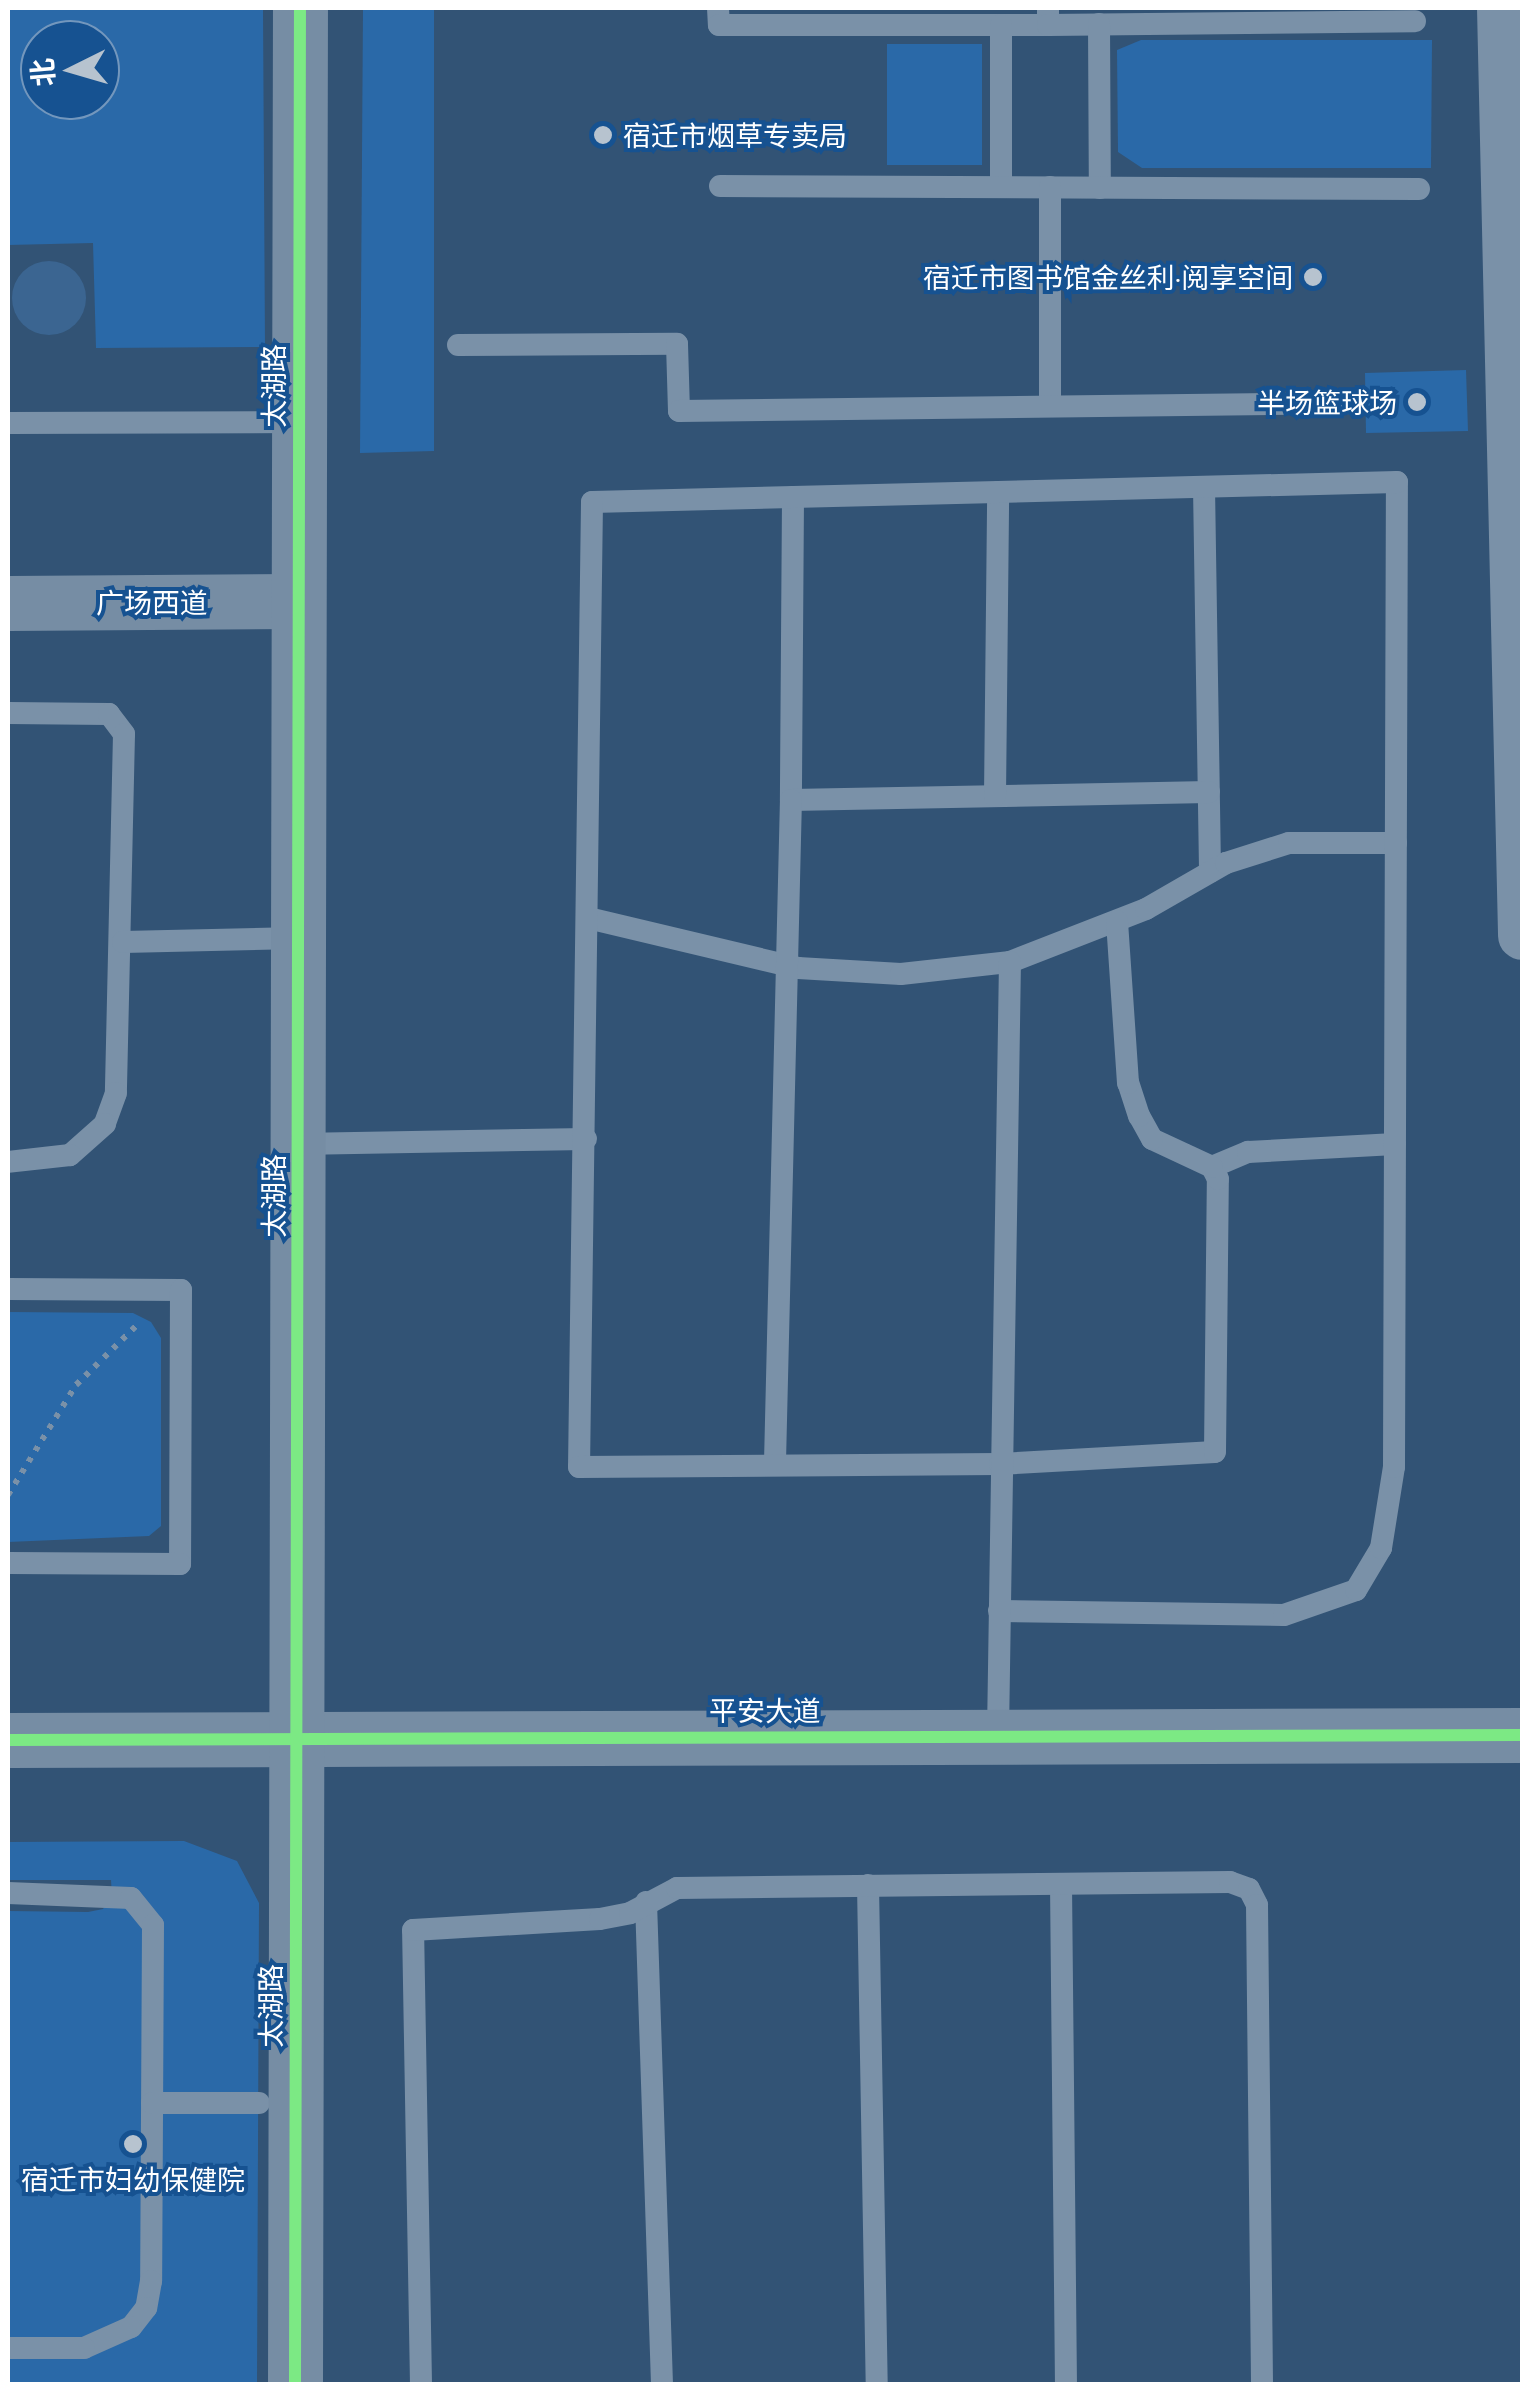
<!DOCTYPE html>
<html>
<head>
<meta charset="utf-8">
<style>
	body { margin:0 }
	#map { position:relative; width:1530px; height:2392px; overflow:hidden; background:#325375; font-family:Barlow,"Noto Sans SC",sans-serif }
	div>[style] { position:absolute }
	.green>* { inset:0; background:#2a69a8 }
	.water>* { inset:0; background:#3b6591 }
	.round { border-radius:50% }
	.path>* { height:6px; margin-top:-3px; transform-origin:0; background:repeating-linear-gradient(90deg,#7a91a8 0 5px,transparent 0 13px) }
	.lane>* { height:22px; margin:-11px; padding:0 11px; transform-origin:11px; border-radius:11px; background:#7a91a8 }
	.street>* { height:48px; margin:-24px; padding:0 24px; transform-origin:24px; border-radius:24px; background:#7a91a8 }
	.secondary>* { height:55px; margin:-27.5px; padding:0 27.5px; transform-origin:27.5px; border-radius:27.5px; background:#768da4 }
	.cycleway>* { height:12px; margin:-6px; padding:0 6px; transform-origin:6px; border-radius:6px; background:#7ce984 }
	.dots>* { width:28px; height:28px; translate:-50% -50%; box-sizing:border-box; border:5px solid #165291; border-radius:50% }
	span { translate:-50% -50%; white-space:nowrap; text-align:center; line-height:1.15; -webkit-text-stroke:8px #165291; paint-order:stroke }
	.poi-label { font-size:28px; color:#fff }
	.left { translate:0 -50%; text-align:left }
	.right { translate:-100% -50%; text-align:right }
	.street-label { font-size:28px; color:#fff }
	.frame { position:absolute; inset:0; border:10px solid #fff; pointer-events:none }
	.north { position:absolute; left:20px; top:20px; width:100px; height:100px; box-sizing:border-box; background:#165291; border:2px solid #7397bd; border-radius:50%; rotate:265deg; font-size:28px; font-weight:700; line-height:40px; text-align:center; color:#fff }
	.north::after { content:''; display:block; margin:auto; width:35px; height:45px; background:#b7c3cf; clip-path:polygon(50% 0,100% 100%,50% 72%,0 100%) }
</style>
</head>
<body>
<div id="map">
	<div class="green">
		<div style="clip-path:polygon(evenodd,8px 8px,263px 8px,265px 347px,96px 348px,93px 243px,8px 245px,8px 8px,100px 40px,100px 100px,40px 100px,40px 40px,100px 40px)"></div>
		<div style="clip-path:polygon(363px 8px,434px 8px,434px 451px,360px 453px)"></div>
		<div style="clip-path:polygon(1141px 40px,1432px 40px,1431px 168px,1142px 168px,1118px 152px,1117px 50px)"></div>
		<div style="clip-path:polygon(887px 44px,982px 44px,982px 165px,887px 165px)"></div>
		<div style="clip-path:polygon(1466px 370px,1468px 431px,1366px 433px,1365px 373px)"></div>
		<div style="clip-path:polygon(8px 1312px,133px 1313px,151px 1322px,161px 1338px,161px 1526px,149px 1536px,8px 1542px)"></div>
		<div style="clip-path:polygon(184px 1841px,237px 1861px,259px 1903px,257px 2384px,8px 2384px,8px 1911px,88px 1912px,103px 1909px,112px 1896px,111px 1880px,8px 1880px,8px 1842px)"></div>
	</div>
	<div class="water">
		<div class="round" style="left:12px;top:261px;width:74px;height:74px"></div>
	</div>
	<div class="path">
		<div style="left:8px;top:1495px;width:129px;rotate:-58.3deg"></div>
		<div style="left:76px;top:1385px;width:90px;rotate:-44.5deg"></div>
	</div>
	<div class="lane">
		<div style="left:718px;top:8px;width:17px;rotate:87deg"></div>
		<div style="left:719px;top:25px;width:329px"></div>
		<div style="left:1048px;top:8px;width:17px;rotate:90deg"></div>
		<div style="left:1048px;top:25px;width:367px;rotate:-0.6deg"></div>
		<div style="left:1099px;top:24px;width:164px;rotate:89.7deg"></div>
		<div style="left:1001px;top:25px;width:162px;rotate:90deg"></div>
		<div style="left:720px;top:186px;width:699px;rotate:0.25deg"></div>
		<div style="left:1050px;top:187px;width:218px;rotate:90deg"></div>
		<div style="left:458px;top:345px;width:219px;rotate:-0.3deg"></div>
		<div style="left:677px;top:344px;width:67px;rotate:88.3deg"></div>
		<div style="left:679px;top:411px;width:677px;rotate:-0.68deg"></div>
		<div style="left:8px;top:423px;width:290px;rotate:-0.2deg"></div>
		<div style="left:1204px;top:487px;width:385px;rotate:89.1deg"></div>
		<div style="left:793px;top:497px;width:303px;rotate:90.4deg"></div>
		<div style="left:791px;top:800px;width:418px;rotate:-1.1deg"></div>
		<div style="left:8px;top:713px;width:101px;rotate:0.6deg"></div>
		<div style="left:109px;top:714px;width:25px;rotate:53deg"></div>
		<div style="left:124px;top:734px;width:359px;rotate:91.3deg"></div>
		<div style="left:116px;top:1093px;width:33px;rotate:110deg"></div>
		<div style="left:105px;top:1124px;width:47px;rotate:138.5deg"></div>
		<div style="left:70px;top:1155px;width:62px;rotate:173.6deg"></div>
		<div style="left:995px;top:796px;width:304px;rotate:-89.4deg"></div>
		<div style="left:588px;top:918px;width:216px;rotate:13.4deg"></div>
		<div style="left:798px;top:968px;width:103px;rotate:3.3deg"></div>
		<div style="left:901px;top:974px;width:110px;rotate:-6.3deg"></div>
		<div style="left:1010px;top:962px;width:146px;rotate:-21.3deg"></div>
		<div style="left:1146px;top:909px;width:92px;rotate:-29.9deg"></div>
		<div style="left:1226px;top:863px;width:66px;rotate:-17.6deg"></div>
		<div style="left:1289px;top:843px;width:107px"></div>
		<div style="left:123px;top:942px;width:175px;rotate:-1.3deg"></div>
		<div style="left:298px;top:1144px;width:288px;rotate:-1deg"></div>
		<div style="left:1212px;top:1167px;width:39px;rotate:-23deg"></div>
		<div style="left:1248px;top:1152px;width:147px;rotate:-3.1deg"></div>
		<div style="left:8px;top:1289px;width:173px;rotate:0.3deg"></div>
		<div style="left:181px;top:1290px;width:274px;rotate:90.2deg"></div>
		<div style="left:180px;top:1564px;width:172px;rotate:-179.7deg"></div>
		<div style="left:775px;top:1462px;width:662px;rotate:-88.62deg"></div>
		<div style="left:999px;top:1611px;width:285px;rotate:0.8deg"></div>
		<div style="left:1284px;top:1615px;width:76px;rotate:-19.1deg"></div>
		<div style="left:1356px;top:1590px;width:49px;rotate:-59.2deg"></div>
		<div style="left:1381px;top:1548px;width:82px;rotate:-80.9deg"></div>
		<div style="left:1394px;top:1467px;width:985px;rotate:-89.83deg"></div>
		<div style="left:1397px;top:482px;width:805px;rotate:178.58deg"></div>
		<div style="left:592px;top:502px;width:965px;rotate:90.77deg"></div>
		<div style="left:579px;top:1467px;width:421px;rotate:-0.4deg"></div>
		<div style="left:1000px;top:1464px;width:215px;rotate:-3.2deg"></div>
		<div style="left:1215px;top:1452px;width:273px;rotate:-89.4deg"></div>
		<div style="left:1218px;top:1179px;width:13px;rotate:-117deg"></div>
		<div style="left:1212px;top:1167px;width:66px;rotate:-155deg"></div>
		<div style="left:1152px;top:1139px;width:26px;rotate:-119deg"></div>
		<div style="left:1139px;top:1116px;width:35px;rotate:-108deg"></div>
		<div style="left:1128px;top:1083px;width:162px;rotate:-93.9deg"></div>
		<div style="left:998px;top:1733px;width:771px;rotate:-89.11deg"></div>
		<div style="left:1061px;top:1884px;width:500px;rotate:89.43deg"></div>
		<div style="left:868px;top:1885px;width:499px;rotate:89deg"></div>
		<div style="left:8px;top:1893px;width:123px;rotate:2.3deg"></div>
		<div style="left:131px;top:1898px;width:35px;rotate:51deg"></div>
		<div style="left:153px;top:1925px;width:356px;rotate:90.3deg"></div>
		<div style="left:151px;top:2281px;width:27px;rotate:100deg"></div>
		<div style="left:146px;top:2308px;width:24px;rotate:128deg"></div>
		<div style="left:131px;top:2327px;width:51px;rotate:155.9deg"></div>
		<div style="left:84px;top:2348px;width:76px;rotate:180deg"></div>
		<div style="left:646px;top:1902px;width:482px;rotate:88.1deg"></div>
		<div style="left:152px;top:2103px;width:107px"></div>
		<div style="left:421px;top:2384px;width:454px;rotate:-91deg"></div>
		<div style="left:413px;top:1930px;width:187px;rotate:-3.4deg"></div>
		<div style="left:600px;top:1919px;width:31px;rotate:-11deg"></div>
		<div style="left:630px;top:1913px;width:53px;rotate:-28deg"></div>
		<div style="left:677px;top:1888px;width:553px;rotate:-0.62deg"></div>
		<div style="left:1230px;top:1882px;width:20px;rotate:20deg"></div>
		<div style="left:1249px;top:1889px;width:18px;rotate:63deg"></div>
		<div style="left:1257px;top:1905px;width:479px;rotate:89.4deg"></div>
	</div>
	<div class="street">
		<div style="left:1501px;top:8px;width:928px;rotate:88.7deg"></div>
	</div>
	<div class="secondary">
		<div style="left:8px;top:603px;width:289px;rotate:-0.4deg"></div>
		<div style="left:8px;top:1740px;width:1514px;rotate:-0.19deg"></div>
		<div style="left:295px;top:2384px;width:2376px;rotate:-89.88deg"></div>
	</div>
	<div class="cycleway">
		<div style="left:8px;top:1740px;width:1514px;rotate:-0.19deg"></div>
		<div style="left:295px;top:2384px;width:2376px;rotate:-89.88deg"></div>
	</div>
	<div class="dots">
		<div style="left:603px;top:135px;background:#b7c3cf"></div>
		<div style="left:1313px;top:277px;background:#b7c3cf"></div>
		<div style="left:1417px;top:402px;background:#b7c3cf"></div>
		<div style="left:133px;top:2144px;background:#b7c3cf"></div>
	</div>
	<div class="poi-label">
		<span class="left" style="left:623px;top:135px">宿迁市烟草专卖局</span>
		<span class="right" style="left:1293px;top:277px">宿迁市图书馆金丝利·阅享空间</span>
		<span class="right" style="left:1397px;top:402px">半场篮球场</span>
		<span style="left:133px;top:2179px">宿迁市妇幼保健院</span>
	</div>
	<div class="street-label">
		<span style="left:273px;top:386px;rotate:-90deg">太湖路</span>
		<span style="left:152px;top:602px">广场西道</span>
		<span style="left:273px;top:1196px;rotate:-90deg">太湖路</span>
		<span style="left:765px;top:1710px">平安大道</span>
		<span style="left:270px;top:2006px;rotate:-90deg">太湖路</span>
	</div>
	<div class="frame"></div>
	<div class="north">北</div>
</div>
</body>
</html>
